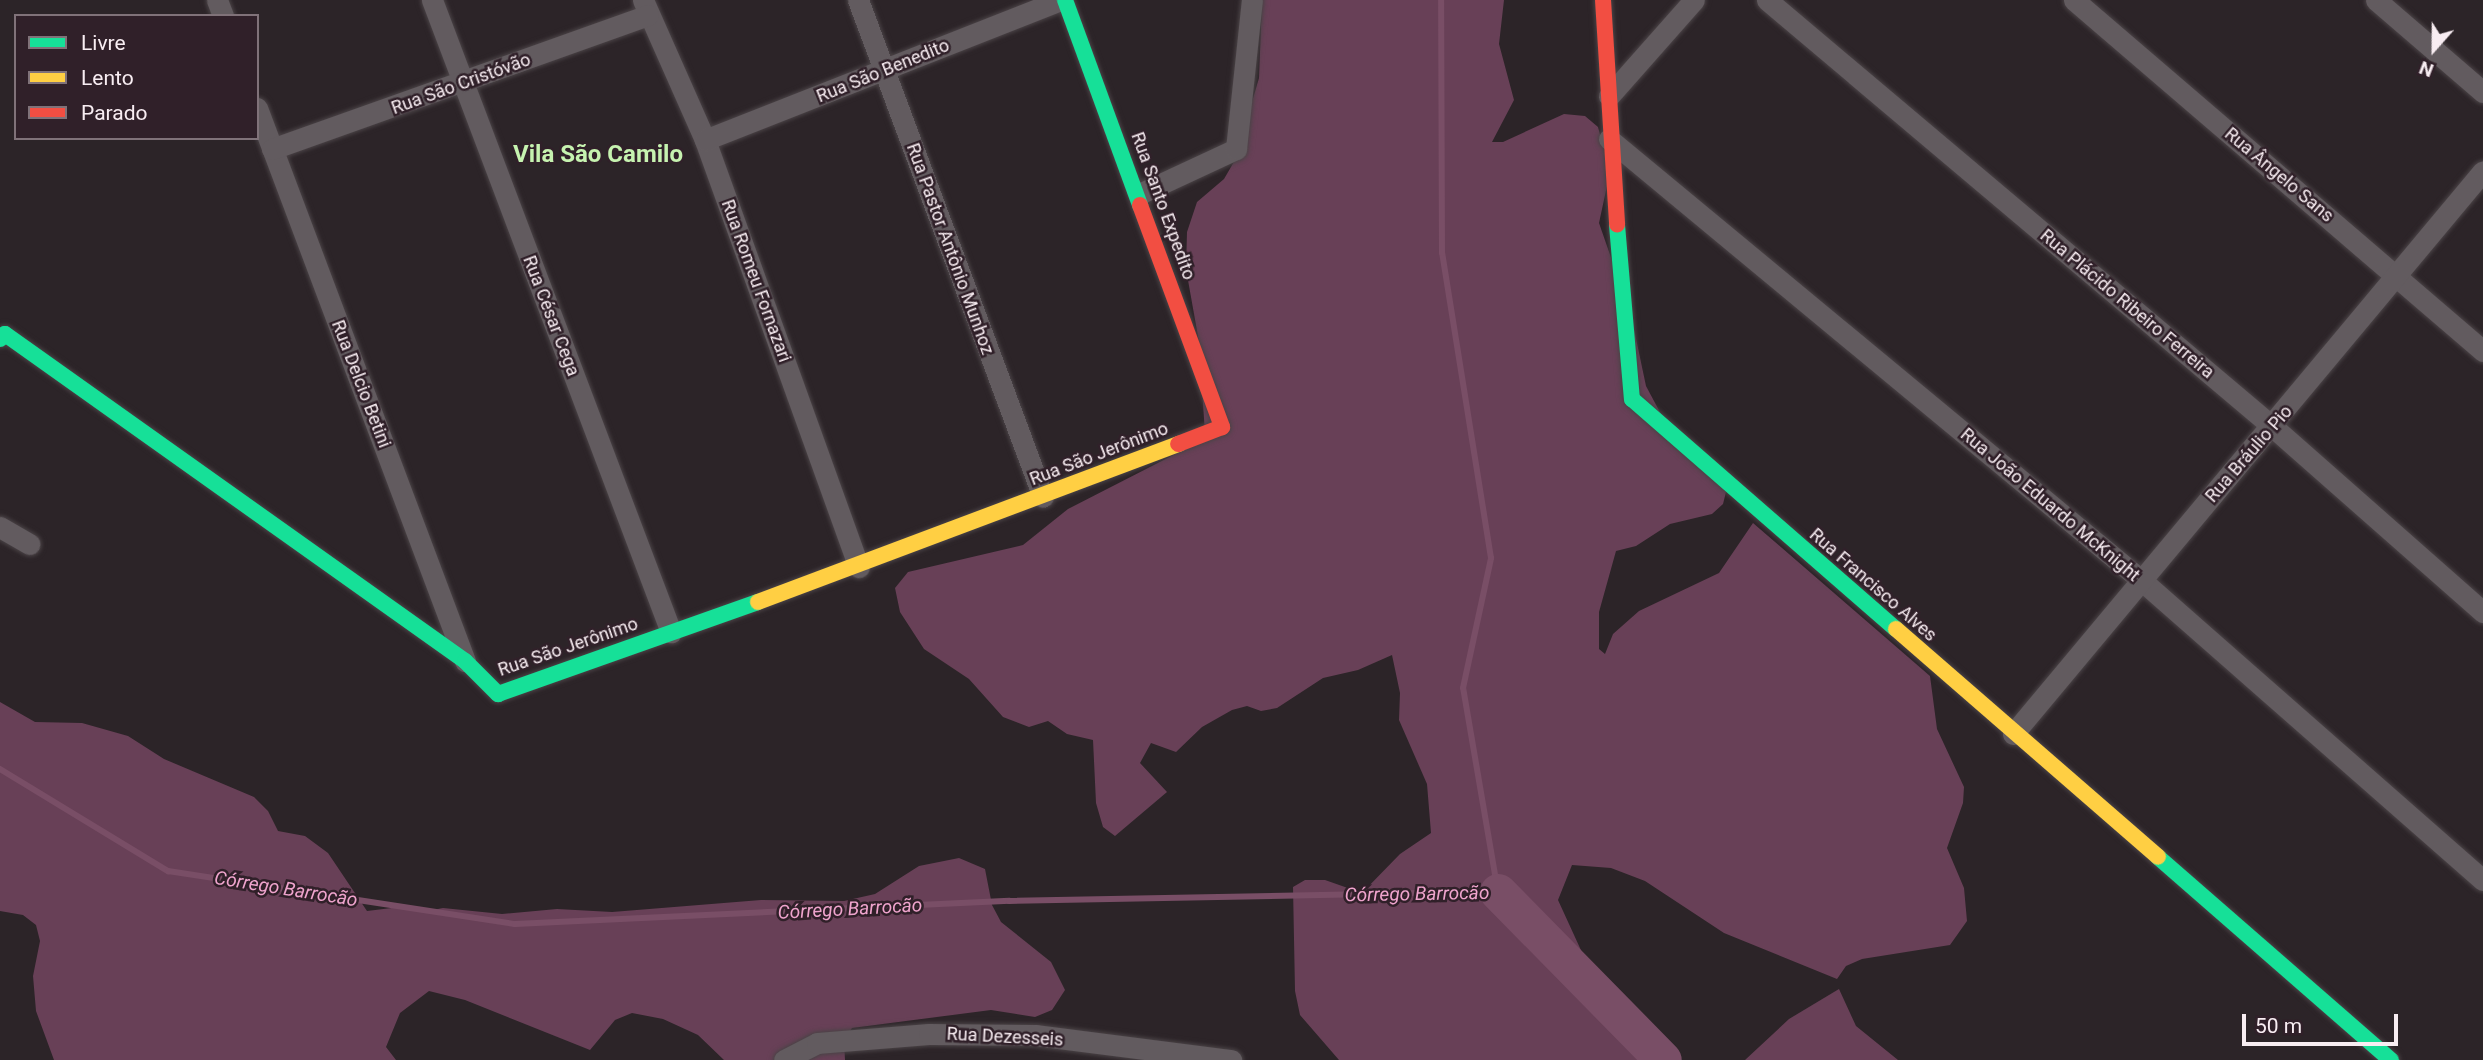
<!DOCTYPE html>
<html>
<head>
<meta charset="utf-8">
<style>
	body { margin:0 }
	#map { position:relative; width:2483px; height:1060px; overflow:hidden; background:#2c2428; font-family:Roboto,sans-serif }
	div>[style] { position:absolute }
	.forest>* { inset:0; background:#684057 }
	.stream>* { height:6px; margin:-3px; padding:0 3px; transform-origin:3px; border-radius:3px; background:#794e66 }
	.river>* { height:37px; margin:-18.5px; padding:0 18.5px; transform-origin:18.5px; border-radius:18.5px; background:#794e66 }
	.roads { filter:drop-shadow(0 0 2px #4a4346) drop-shadow(0 0 2px #4a4346) }
	.street>* { height:21px; margin:-10.5px; padding:0 10.5px; transform-origin:10.5px; border-radius:10.5px; background:#625b5f }
	.fast>* { height:16px; margin:-8px; padding:0 8px; transform-origin:8px; border-radius:8px; background:#16e098 }
	.slow>* { height:16px; margin:-8px; padding:0 8px; transform-origin:8px; border-radius:8px; background:#ffcf43 }
	.jam>* { height:16px; margin:-8px; padding:0 8px; transform-origin:8px; border-radius:8px; background:#f24e42 }
	span { translate:-50% -50%; white-space:nowrap; text-align:center; line-height:1.15; -webkit-text-stroke:5px #302029; paint-order:stroke }
	.street-label { font-size:18px; color:#f8edf2 }
	.water-label { font-size:19px; color:#efa4cd; font-style:italic }
	.district-label { font-size:24px; color:#c6f3b0; font-weight:700 }
	.legend { position:absolute; left:14px; top:14px; width:245px; height:126px; box-sizing:border-box; background:#302029; border:2px solid #807279; margin:0; padding:9px 12px; list-style:none; font-size:21px; color:#f8edf2 }
	.legend li { display:flex; align-items:center; gap:14px; height:35px }
	.legend b { width:35px; border:2px solid #807279 }
	.north { position:absolute; left:2399px; top:14px; width:70px; height:70px; -webkit-text-stroke:5px #302029; paint-order:stroke; rotate:201deg; font-size:19px; font-weight:700; line-height:28px; text-align:center; color:#f8edf2 }
	.north::after { content:''; display:block; margin:auto; width:24px; height:32px; background:#f8edf2; clip-path:polygon(50% 0,100% 100%,50% 72%,0 100%) }
	.scale { position:absolute; left:2242px; top:1014px; width:156px; height:32px; box-sizing:border-box; border:4px solid #f8edf2; border-top:0; padding-left:9px; font-size:21px; line-height:24px; white-space:nowrap; color:#f8edf2; -webkit-text-stroke:5px #302029; paint-order:stroke }
</style>
</head>
<body>
<div id="map">
	<div class="forest">
		<div style="clip-path:polygon(1262px 0,1504px 0,1499px 44px,1514px 100px,1492px 142px,1503px 142px,1564px 114px,1585px 116px,1598px 127px,1610px 172px,1599px 223px,1631px 315px,1646px 386px,1663px 418px,1726px 492px,1723px 504px,1712px 514px,1670px 524px,1636px 546px,1616px 551px,1599px 612px,1599px 649px,1605px 654px,1613px 634px,1639px 611px,1719px 573px,1753px 523px,1930px 676px,1937px 729px,1964px 787px,1963px 803px,1947px 848px,1964px 888px,1967px 921px,1950px 945px,1862px 959px,1846px 966px,1837px 979px,1724px 933px,1645px 881px,1611px 868px,1572px 865px,1558px 900px,1618px 1031px,1644px 1060px,1339px 1060px,1300px 1015px,1295px 991px,1293px 887px,1305px 880px,1325px 880px,1362px 893px,1400px 854px,1431px 833px,1427px 784px,1399px 720px,1400px 693px,1392px 655px,1358px 670px,1323px 678px,1277px 708px,1261px 711px,1247px 706px,1232px 710px,1202px 727px,1176px 752px,1151px 743px,1140px 763px,1167px 792px,1115px 836px,1103px 827px,1096px 803px,1093px 740px,1067px 734px,1048px 721px,1029px 727px,1003px 717px,969px 679px,924px 649px,900px 612px,895px 588px,908px 572px,1023px 545px,1068px 509px,1189px 447px,1205px 434px,1199px 342px,1186px 269px,1187px 232px,1197px 202px,1224px 179px,1235px 160px,1259px 78px)"></div>
		<div style="clip-path:polygon(0 702px,35px 722px,82px 723px,128px 736px,164px 759px,254px 797px,268px 811px,278px 831px,305px 836px,328px 853px,367px 911px,408px 906px,423px 912px,443px 908px,502px 914px,557px 909px,612px 912px,761px 900px,844px 901px,875px 894px,919px 866px,959px 858px,985px 869px,992px 905px,1001px 922px,1051px 962px,1065px 990px,1052px 1010px,1035px 1017px,991px 1010px,852px 1028px,844px 1040px,845px 1060px,724px 1060px,698px 1035px,663px 1019px,632px 1013px,615px 1020px,590px 1050px,465px 1000px,429px 991px,400px 1013px,386px 1047px,396px 1060px,54px 1060px,36px 1011px,33px 976px,40px 941px,36px 925px,23px 915px,0 911px)"></div>
		<div style="clip-path:polygon(1839px 989px,1856px 1026px,1898px 1060px,1745px 1060px,1789px 1019px)"></div>
	</div>
	<div class="stream">
		<div style="left:0;top:769px;width:197px;rotate:31.3deg"></div>
		<div style="left:168px;top:871px;width:351px;rotate:8.7deg"></div>
		<div style="left:515px;top:924px;width:495px;rotate:-2.7deg"></div>
		<div style="left:1009px;top:901px;width:489px;rotate:-1.1deg"></div>
		<div style="left:1498px;top:892px;width:207px;rotate:-99.7deg"></div>
		<div style="left:1463px;top:688px;width:133px;rotate:-77.8deg"></div>
		<div style="left:1491px;top:558px;width:309px;rotate:-99.1deg"></div>
		<div style="left:1442px;top:253px;width:253px;rotate:-90.2deg"></div>
	</div>
	<div class="river">
		<div style="left:1498px;top:892px;width:235px;rotate:45.5deg"></div>
	</div>
	<div class="roads">
		<div class="street">
			<div style="left:217px;top:0;width:17px;rotate:69deg"></div>
			<div style="left:432px;top:0;width:676px;rotate:69.29deg"></div>
			<div style="left:643px;top:0;width:153px;rotate:66.1deg"></div>
			<div style="left:705px;top:140px;width:454px;rotate:70.2deg"></div>
			<div style="left:858px;top:0;width:530px;rotate:69.58deg"></div>
			<div style="left:1767px;top:0;width:662px;rotate:40.16deg"></div>
			<div style="left:2273px;top:427px;width:280px;rotate:41.4deg"></div>
			<div style="left:2074px;top:0;width:539px;rotate:40.64deg"></div>
			<div style="left:2376px;top:0;width:141px;rotate:40.7deg"></div>
			<div style="left:1609px;top:96px;width:128px;rotate:-48.5deg"></div>
			<div style="left:257px;top:108px;width:591px;rotate:69.39deg"></div>
			<div style="left:1609px;top:139px;width:690px;rotate:39.65deg"></div>
			<div style="left:2140px;top:579px;width:456px;rotate:41.3deg"></div>
			<div style="left:705px;top:140px;width:382px;rotate:-21.5deg"></div>
			<div style="left:272px;top:149px;width:399px;rotate:-19.6deg"></div>
			<div style="left:1139px;top:194px;width:107px;rotate:-24.9deg"></div>
			<div style="left:1236px;top:149px;width:150px;rotate:-83.9deg"></div>
			<div style="left:0;top:527px;width:34px;rotate:30deg"></div>
			<div style="left:2013px;top:734px;width:733px;rotate:-50.14deg"></div>
			<div style="left:784px;top:1060px;width:37px;rotate:-27deg"></div>
			<div style="left:817px;top:1043px;width:112px;rotate:-4.6deg"></div>
			<div style="left:929px;top:1034px;width:106px;rotate:0.5deg"></div>
			<div style="left:1035px;top:1035px;width:198px;rotate:7.3deg"></div>
		</div>
		<div class="fast">
			<div style="left:1065px;top:0;width:218px;rotate:69.9deg"></div>
			<div style="left:1617px;top:225px;width:175px;rotate:85.1deg"></div>
			<div style="left:1632px;top:399px;width:350px;rotate:41.1deg"></div>
			<div style="left:0;top:339px;width:7px;rotate:-45deg"></div>
			<div style="left:5px;top:334px;width:564px;rotate:35.41deg"></div>
			<div style="left:465px;top:661px;width:47px;rotate:45deg"></div>
			<div style="left:498px;top:694px;width:276px;rotate:-19.5deg"></div>
			<div style="left:2158px;top:857px;width:309px;rotate:41.1deg"></div>
		</div>
		<div class="slow">
			<div style="left:758px;top:602px;width:449px;rotate:-20.6deg"></div>
			<div style="left:1896px;top:629px;width:347px;rotate:41deg"></div>
		</div>
		<div class="jam">
			<div style="left:1603px;top:0;width:225px;rotate:86.4deg"></div>
			<div style="left:1140px;top:205px;width:237px;rotate:69.7deg"></div>
			<div style="left:1222px;top:427px;width:47px;rotate:158.9deg"></div>
		</div>
	</div>
	<div class="street-label">
		<span style="left:883px;top:71px;rotate:-22deg">Rua São Benedito</span>
		<span style="left:461px;top:84px;rotate:-20deg">Rua São Cristóvão</span>
		<span style="left:2279px;top:175px;rotate:40deg">Rua Ângelo Sans</span>
		<span style="left:1163px;top:206px;rotate:70deg">Rua Santo Expedito</span>
		<span style="left:950px;top:249px;rotate:70deg">Rua Pastor Antônio Munhoz</span>
		<span style="left:756px;top:281px;rotate:70deg">Rua Romeu Fornazari</span>
		<span style="left:2127px;top:304px;rotate:40deg">Rua Plácido Ribeiro Ferreira</span>
		<span style="left:551px;top:316px;rotate:69deg">Rua César Cega</span>
		<span style="left:361px;top:384px;rotate:69deg">Rua Delcio Betini</span>
		<span style="left:1099px;top:454px;rotate:-21deg">Rua São Jerônimo</span>
		<span style="left:2249px;top:454px;rotate:-49deg">Rua Bráulio Pio</span>
		<span style="left:2050px;top:505px;rotate:40deg">Rua João Eduardo McKnight</span>
		<span style="left:1873px;top:585px;rotate:41deg">Rua Francisco Alves</span>
		<span style="left:568px;top:647px;rotate:-19deg">Rua São Jerônimo</span>
		<span style="left:1005px;top:1037px;rotate:3deg">Rua Dezesseis</span>
	</div>
	<div class="water-label">
		<span style="left:286px;top:889px;rotate:9deg">Córrego Barrocão</span>
		<span style="left:1417px;top:894px;rotate:-1deg">Córrego Barrocão</span>
		<span style="left:850px;top:909px;rotate:-3deg">Córrego Barrocão</span>
	</div>
	<div class="district-label">
		<span style="left:598px;top:155px">Vila São Camilo</span>
	</div>
	<ul class="legend">
	<li><b style="height:9px;background:#16e098"></b>Livre</li>
	<li><b style="height:9px;background:#ffcf43"></b>Lento</li>
	<li><b style="height:9px;background:#f24e42"></b>Parado</li>
	</ul>
	<div class="north">N</div>
	<div class="scale">50 m</div>
</div>
</body>
</html>
